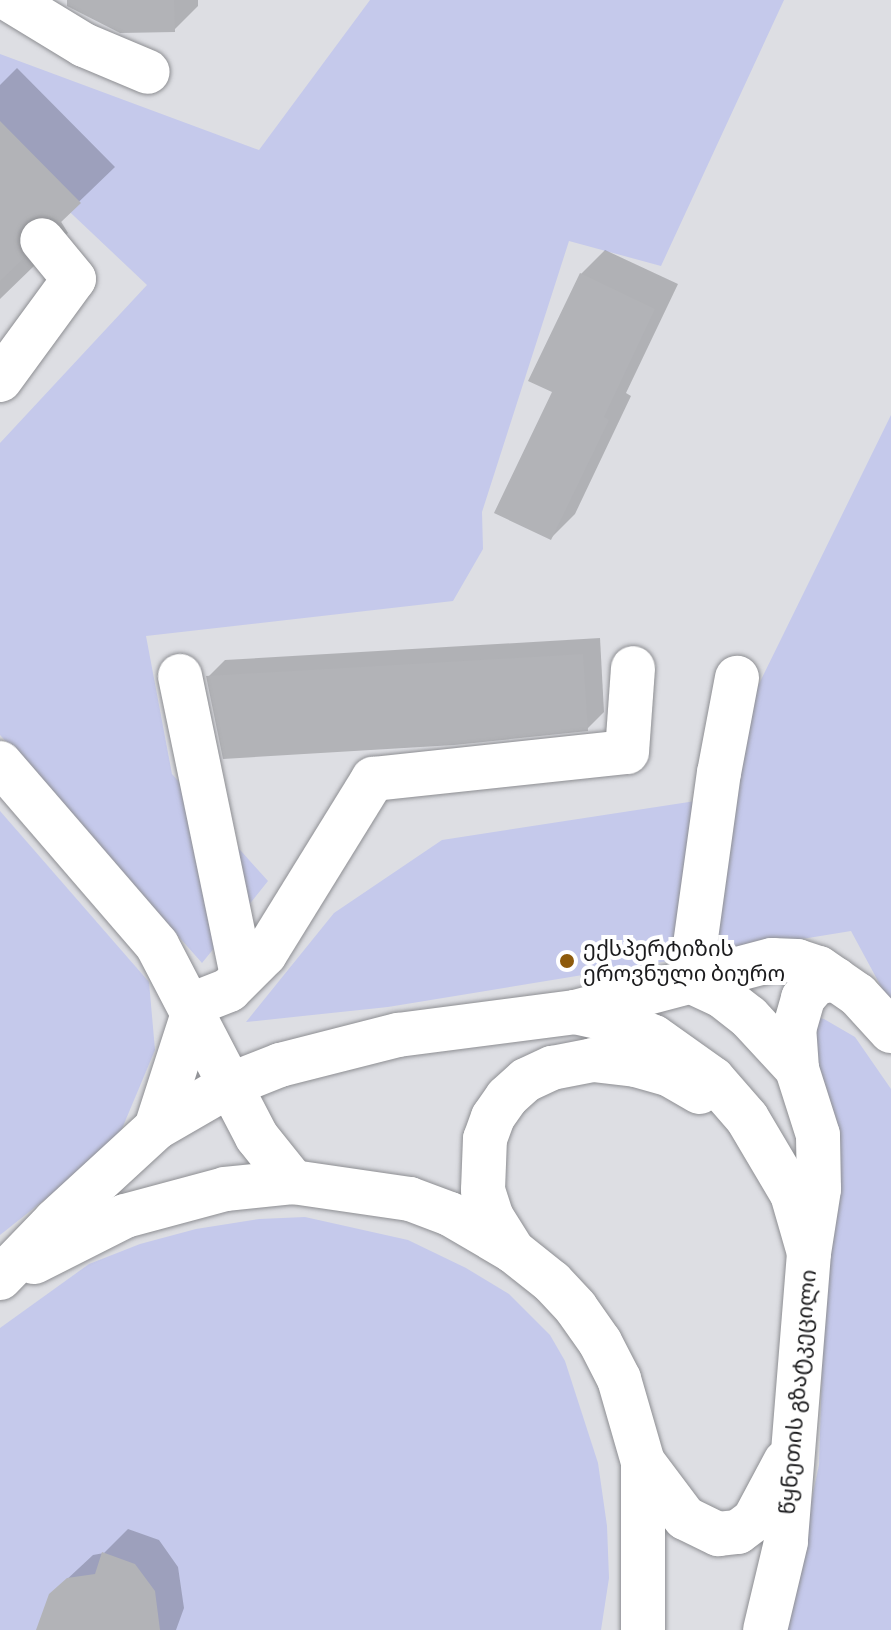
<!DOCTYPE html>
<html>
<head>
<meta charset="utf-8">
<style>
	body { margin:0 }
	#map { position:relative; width:891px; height:1630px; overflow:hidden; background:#dddee3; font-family:Bitter,"Noto Sans Georgian",serif }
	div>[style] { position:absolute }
	.green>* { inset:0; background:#c5c9eb }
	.shadow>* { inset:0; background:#0003 }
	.building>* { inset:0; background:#b2b3b7 }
	.roads { filter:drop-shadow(0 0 2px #8d8e92) drop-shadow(0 0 2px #8d8e92) }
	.minor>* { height:44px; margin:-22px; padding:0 22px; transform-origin:22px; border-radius:22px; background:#fff }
	.major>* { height:44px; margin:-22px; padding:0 22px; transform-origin:22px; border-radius:22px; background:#fff }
	.dots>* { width:22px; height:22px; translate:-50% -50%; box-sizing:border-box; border:4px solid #fff; border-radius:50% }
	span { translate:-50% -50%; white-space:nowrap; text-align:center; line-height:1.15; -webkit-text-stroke:8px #fff; paint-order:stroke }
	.poi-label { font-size:22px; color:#1b1b1d }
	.left { translate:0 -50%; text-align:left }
	.street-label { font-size:22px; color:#1b1b1d }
</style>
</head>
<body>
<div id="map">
	<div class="green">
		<div style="clip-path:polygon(370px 0,784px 0,661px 266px,569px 241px,482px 512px,483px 549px,453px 601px,146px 636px,172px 774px,268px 881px,202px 963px,0 735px,0 443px,147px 285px,0 146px,0 54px,259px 150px)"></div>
		<div style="clip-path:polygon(891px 415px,891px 1005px,851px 931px,388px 1007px,246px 1022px,334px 913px,442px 840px,702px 800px)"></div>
		<div style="clip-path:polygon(0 811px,149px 982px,155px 1050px,116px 1143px,0 1235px)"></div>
		<div style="clip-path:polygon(794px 1012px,824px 1019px,855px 1037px,891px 1089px,891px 1630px,784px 1630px,819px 1465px,824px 1304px)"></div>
		<div style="clip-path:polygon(305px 1217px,408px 1240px,466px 1268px,509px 1294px,550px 1335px,565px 1361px,598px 1463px,607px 1526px,609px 1578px,601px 1630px,0 1630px,0 1328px,89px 1264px,140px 1244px,196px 1229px,259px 1219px)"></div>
	</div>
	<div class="shadow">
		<div style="clip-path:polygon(69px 0,198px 0,198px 6px,174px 30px)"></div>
		<div style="clip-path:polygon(17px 68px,115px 167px,60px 220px,68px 233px,0 299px,0 85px)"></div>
		<div style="clip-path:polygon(605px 250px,678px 284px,626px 393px,631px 396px,575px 514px,551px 538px,554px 391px,581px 274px)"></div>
		<div style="clip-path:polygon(600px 638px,604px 712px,587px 729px,208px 677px,225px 660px)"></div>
		<div style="clip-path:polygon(128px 1529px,159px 1540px,178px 1567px,184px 1608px,176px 1630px,43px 1630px,50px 1595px,93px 1555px,104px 1553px)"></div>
	</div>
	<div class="building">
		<div style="clip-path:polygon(67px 0,174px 0,175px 32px,120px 33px,67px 6px)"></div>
		<div style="clip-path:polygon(0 121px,81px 203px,60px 223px,50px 216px,39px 215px,26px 221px,18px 232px,17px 243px,24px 258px,0 281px)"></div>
		<div style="clip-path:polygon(580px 273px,655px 309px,604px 417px,609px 420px,551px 540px,494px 513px,552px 392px,528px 381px)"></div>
		<div style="clip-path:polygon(583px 654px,588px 731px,454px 745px,223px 759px,206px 676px)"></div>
		<div style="clip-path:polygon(102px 1552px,135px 1564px,155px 1591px,160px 1630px,36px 1630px,49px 1594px,67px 1578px,95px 1574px)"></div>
	</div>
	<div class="roads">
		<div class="minor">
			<div style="left:10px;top:0;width:87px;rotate:31.3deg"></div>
			<div style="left:84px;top:45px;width:69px;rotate:22.9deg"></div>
			<div style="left:0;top:380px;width:125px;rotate:-53.8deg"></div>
			<div style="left:74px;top:279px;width:50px;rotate:-129.4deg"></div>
			<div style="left:180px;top:676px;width:306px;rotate:78.3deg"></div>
			<div style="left:0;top:763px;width:240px;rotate:49.2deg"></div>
			<div style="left:157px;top:945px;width:216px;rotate:62.5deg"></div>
			<div style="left:257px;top:1137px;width:58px;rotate:51.3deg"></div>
			<div style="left:690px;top:981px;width:210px;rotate:-82.1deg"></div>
			<div style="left:719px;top:773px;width:97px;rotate:-79.3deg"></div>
			<div style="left:690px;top:981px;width:35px;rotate:25deg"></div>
			<div style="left:722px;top:996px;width:34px;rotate:38deg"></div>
			<div style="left:749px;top:1017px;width:71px;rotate:47.3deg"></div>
			<div style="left:191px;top:1005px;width:41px;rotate:-21.5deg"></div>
			<div style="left:229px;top:990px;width:51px;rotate:-45deg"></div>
			<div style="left:265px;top:954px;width:206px;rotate:-58.3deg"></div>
			<div style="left:373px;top:779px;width:255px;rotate:-6.1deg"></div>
			<div style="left:627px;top:752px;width:84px;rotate:-85.9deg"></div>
			<div style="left:575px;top:1012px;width:204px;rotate:-14.8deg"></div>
			<div style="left:772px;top:960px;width:25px;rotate:2deg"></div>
			<div style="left:797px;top:961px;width:23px;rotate:18deg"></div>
			<div style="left:819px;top:968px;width:47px;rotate:34.7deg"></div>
			<div style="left:858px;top:995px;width:49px;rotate:47.5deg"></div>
			<div style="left:156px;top:1128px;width:124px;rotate:-72.1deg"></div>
			<div style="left:809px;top:1253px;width:65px;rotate:-81.1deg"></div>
			<div style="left:819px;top:1189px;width:54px;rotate:-91.1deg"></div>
			<div style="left:818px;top:1135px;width:69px;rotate:-107.7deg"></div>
			<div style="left:797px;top:1069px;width:39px;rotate:-94deg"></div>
			<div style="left:794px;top:1030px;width:33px;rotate:-74deg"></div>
			<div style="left:803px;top:998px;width:20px;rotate:-49deg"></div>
			<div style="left:816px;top:983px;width:20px;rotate:-11deg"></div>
		</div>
		<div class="major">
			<div style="left:513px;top:1251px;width:39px;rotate:-122deg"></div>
			<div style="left:492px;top:1218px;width:29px;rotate:-108deg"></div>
			<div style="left:483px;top:1190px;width:51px;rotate:-87.8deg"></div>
			<div style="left:485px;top:1139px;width:23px;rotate:-70deg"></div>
			<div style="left:493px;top:1117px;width:24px;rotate:-55deg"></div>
			<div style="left:507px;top:1097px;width:25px;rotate:-42deg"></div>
			<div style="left:526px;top:1080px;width:29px;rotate:-25deg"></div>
			<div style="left:552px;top:1068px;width:42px;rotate:-11deg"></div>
			<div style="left:593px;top:1060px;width:43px;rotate:6.6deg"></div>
			<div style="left:636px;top:1065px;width:35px;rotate:16deg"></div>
			<div style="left:670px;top:1075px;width:34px;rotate:30deg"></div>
			<div style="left:34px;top:1262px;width:102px;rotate:-26.8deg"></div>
			<div style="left:125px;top:1216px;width:104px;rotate:-15.1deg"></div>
			<div style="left:225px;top:1189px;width:68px;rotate:-5.9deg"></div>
			<div style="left:293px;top:1182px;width:118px;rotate:8.3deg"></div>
			<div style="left:410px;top:1199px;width:43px;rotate:20.6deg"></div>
			<div style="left:450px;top:1214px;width:73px;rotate:30.4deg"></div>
			<div style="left:513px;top:1251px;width:50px;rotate:38.5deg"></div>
			<div style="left:552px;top:1282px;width:35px;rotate:47deg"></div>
			<div style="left:576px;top:1308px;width:42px;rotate:54.8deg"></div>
			<div style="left:600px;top:1342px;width:42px;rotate:62.8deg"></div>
			<div style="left:619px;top:1379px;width:86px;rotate:73.9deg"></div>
			<div style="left:643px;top:1462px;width:168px;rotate:90deg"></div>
			<div style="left:0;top:1278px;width:79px;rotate:-46deg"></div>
			<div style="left:55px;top:1221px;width:137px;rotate:-42.6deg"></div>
			<div style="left:156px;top:1128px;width:88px;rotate:-30.1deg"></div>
			<div style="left:232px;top:1084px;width:52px;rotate:-21.6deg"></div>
			<div style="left:280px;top:1065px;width:122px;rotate:-14.3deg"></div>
			<div style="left:398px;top:1035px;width:178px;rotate:-7.4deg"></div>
			<div style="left:575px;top:1012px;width:46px;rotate:12.5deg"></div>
			<div style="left:620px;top:1022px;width:37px;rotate:24deg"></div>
			<div style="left:654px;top:1037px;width:72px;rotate:35.4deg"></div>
			<div style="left:713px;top:1079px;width:52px;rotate:48.9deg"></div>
			<div style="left:747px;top:1118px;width:88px;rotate:59.4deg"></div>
			<div style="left:792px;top:1194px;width:61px;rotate:73.9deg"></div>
			<div style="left:809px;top:1253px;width:290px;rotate:94.6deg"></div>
			<div style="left:786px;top:1542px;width:90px;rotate:103.4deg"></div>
			<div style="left:643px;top:1462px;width:70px;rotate:53.1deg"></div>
			<div style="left:685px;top:1518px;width:37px;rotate:26deg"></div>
			<div style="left:718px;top:1534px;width:20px;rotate:-6deg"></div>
			<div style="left:738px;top:1532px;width:20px;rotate:-37deg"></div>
			<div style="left:754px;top:1520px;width:66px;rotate:-61.9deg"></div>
		</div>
	</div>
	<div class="dots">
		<div style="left:567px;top:961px;background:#8e5a0b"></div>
	</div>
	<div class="poi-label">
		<span class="left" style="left:583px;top:961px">ექსპერტიზის<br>ეროვნული ბიურო</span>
	</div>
	<div class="street-label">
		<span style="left:798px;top:1392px;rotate:-85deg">წყნეთის გზატკეცილი</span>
	</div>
</div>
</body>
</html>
